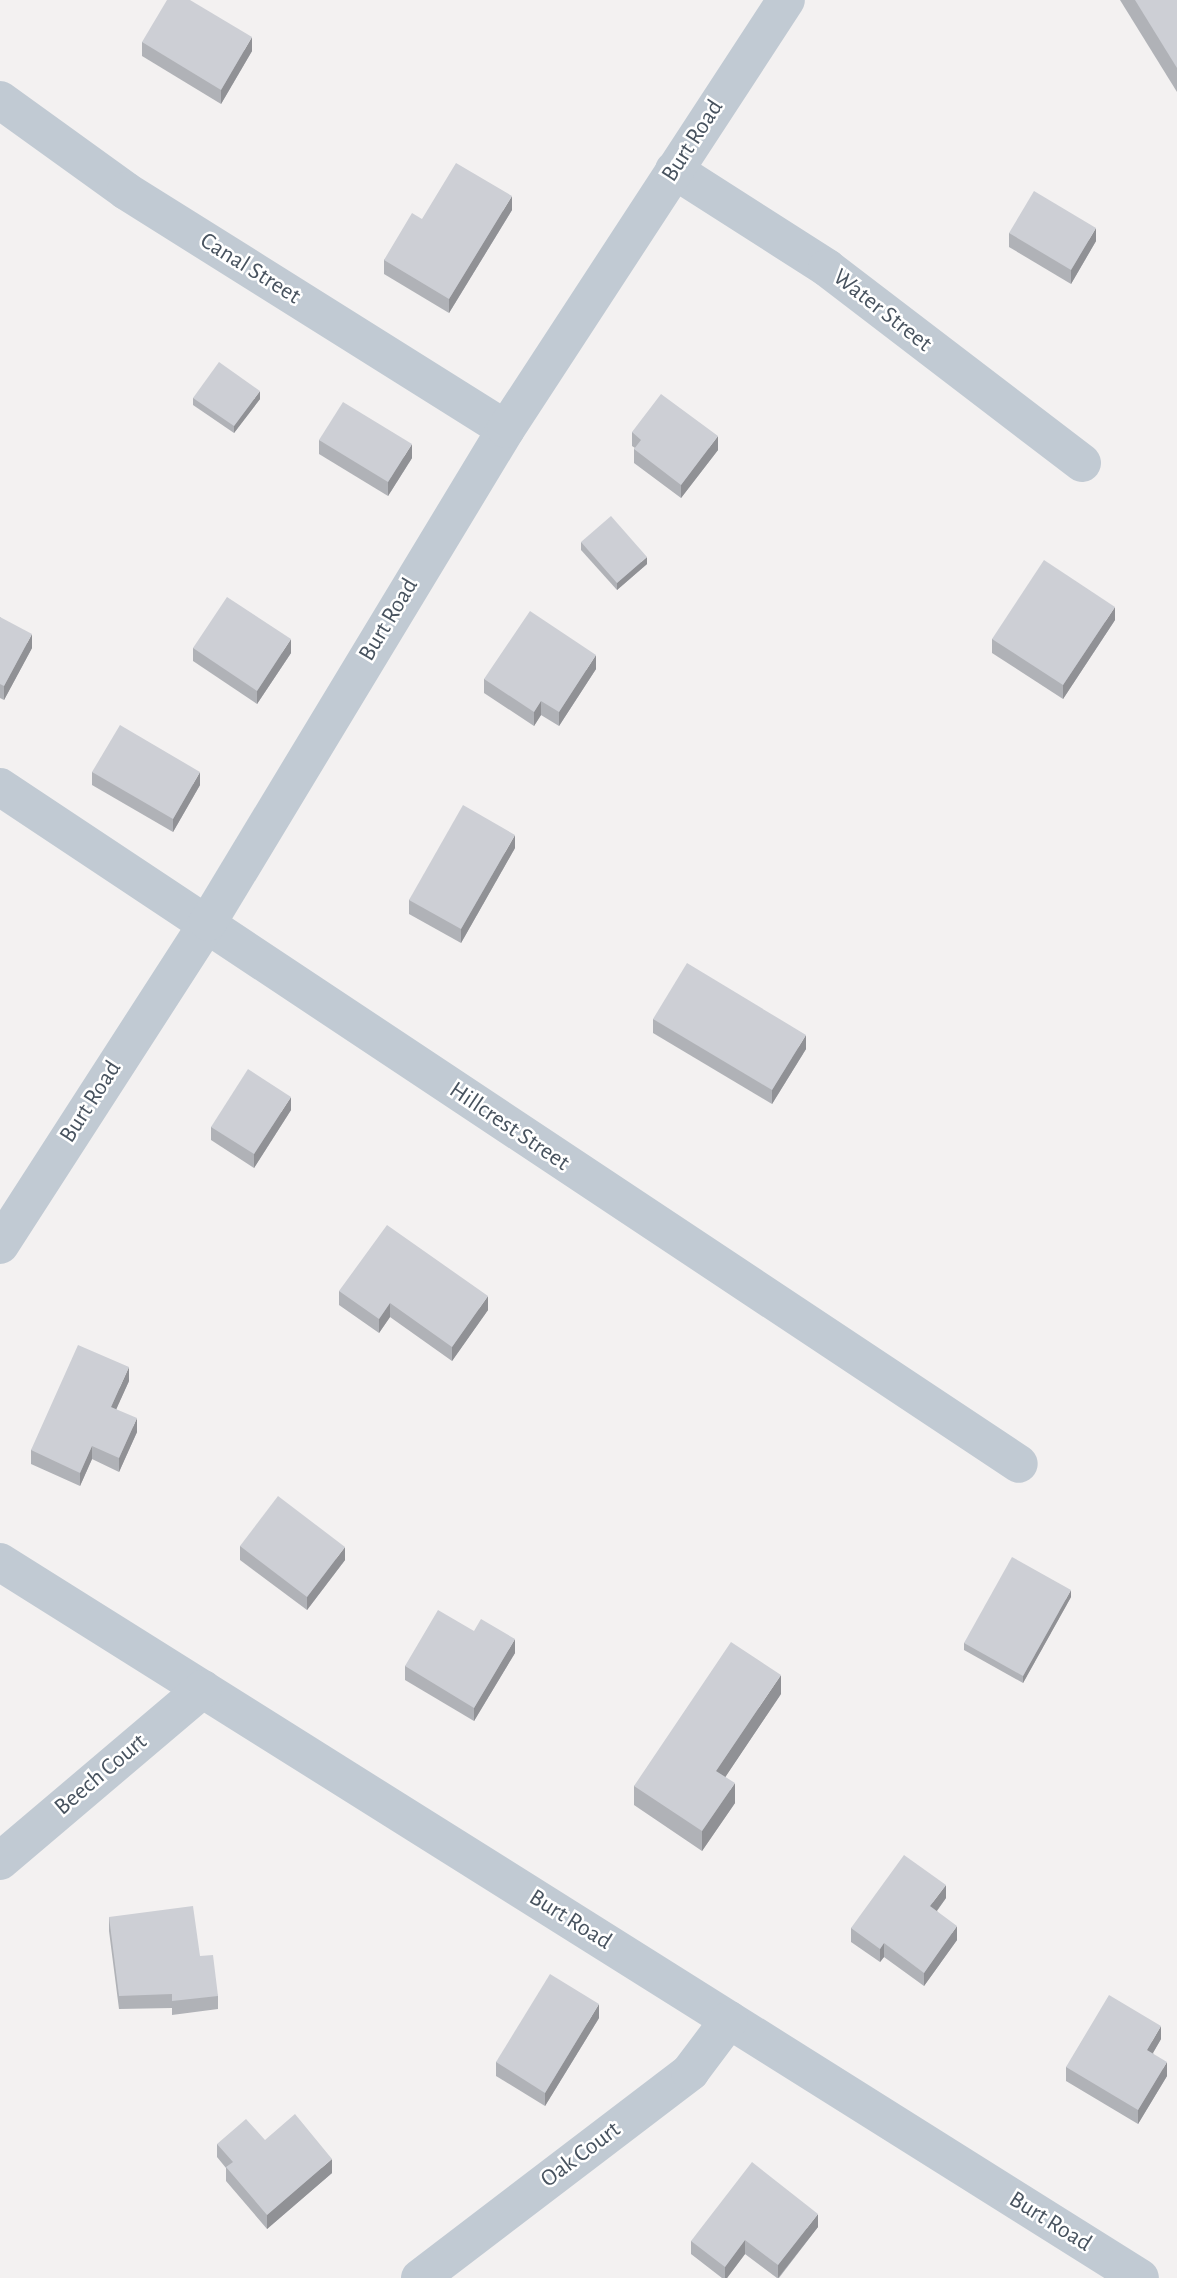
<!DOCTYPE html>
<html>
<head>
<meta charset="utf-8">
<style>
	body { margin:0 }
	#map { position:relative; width:1177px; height:2278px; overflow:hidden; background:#f3f1f1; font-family:"Alegreya Sans",sans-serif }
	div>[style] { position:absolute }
	.minor>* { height:38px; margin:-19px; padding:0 19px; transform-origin:19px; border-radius:19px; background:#c1cad3 }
	.wall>* { inset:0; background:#b0b2b7 }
	.shaded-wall>* { inset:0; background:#909195 }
	.building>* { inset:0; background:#cdcfd5 }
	span { translate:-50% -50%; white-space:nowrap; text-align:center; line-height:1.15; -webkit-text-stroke:5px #fff; paint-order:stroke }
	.street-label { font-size:24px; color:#48535f }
</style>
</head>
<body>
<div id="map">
	<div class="minor">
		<div style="left:0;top:100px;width:155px;rotate:35.8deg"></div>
		<div style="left:126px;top:191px;width:448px;rotate:32.1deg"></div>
		<div style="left:674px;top:170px;width:182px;rotate:32.6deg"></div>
		<div style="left:827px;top:268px;width:321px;rotate:37.4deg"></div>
		<div style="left:0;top:787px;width:1223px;rotate:33.6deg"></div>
		<div style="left:0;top:1245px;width:384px;rotate:-57.2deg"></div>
		<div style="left:208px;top:922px;width:576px;rotate:-58.85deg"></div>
		<div style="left:506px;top:429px;width:512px;rotate:-56.87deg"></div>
		<div style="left:0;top:1562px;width:1346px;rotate:32.13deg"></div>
		<div style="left:0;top:1861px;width:266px;rotate:-40.3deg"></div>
		<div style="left:420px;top:2278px;width:340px;rotate:-37.3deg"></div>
		<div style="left:690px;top:2072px;width:65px;rotate:-53.1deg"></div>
	</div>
	<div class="wall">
		<div style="clip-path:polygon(1120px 0,1177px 0,1177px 92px)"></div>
		<div style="clip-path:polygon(142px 42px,252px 51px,221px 104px,142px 56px)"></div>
		<div style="clip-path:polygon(512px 210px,449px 313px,384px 274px,384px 260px,422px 219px)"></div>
		<div style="clip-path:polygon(1009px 233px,1096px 241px,1071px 284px,1009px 247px)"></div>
		<div style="clip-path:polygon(193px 398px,260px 399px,234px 433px,193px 405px)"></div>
		<div style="clip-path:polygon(632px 432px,718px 450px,681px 498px,634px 463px,634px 449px,635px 448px,632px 446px)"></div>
		<div style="clip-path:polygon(319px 440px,412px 458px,388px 496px,319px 454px)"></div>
		<div style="clip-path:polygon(581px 542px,647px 564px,617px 590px,581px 550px)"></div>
		<div style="clip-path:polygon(0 617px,32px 648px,4px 700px,0 698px)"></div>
		<div style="clip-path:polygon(1115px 620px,1063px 699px,992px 653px,992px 639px)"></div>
		<div style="clip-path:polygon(193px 648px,291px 653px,257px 704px,193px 661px)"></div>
		<div style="clip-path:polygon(596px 669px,559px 726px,541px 715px,534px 726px,484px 693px,484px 679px)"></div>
		<div style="clip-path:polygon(92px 772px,200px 785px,173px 832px,92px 785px)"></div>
		<div style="clip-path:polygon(515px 848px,461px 943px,409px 914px,409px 900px)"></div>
		<div style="clip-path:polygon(653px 1019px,806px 1049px,772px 1104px,653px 1033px)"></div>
		<div style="clip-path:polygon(291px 1110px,254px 1168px,211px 1140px,211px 1127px)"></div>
		<div style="clip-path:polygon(339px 1291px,488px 1310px,452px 1361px,390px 1317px,379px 1333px,339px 1305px)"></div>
		<div style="clip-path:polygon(129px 1381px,116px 1409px,137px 1432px,119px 1472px,92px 1459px,80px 1486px,31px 1464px,31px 1450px)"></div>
		<div style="clip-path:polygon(240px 1546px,345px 1560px,307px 1610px,240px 1560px)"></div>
		<div style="clip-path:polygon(1071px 1597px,1023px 1683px,964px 1650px,964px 1643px)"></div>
		<div style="clip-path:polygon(474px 1631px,515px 1653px,474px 1721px,405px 1680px,405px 1666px)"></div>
		<div style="clip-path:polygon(781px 1694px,725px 1777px,735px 1803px,702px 1851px,634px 1805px,634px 1786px)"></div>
		<div style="clip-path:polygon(946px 1898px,937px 1911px,957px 1940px,924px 1986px,884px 1957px,880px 1962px,851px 1942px,851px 1928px)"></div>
		<div style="clip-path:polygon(109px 1917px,200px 1956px,218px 1996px,218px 2009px,172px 2015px,172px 2008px,119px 2009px,109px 1931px)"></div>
		<div style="clip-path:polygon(599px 2018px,545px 2106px,496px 2076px,496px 2062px)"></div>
		<div style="clip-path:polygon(1161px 2039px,1153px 2053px,1167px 2076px,1138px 2124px,1066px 2081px,1066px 2067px)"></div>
		<div style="clip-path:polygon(265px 2140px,332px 2173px,267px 2229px,226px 2181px,226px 2168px,217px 2157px,217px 2144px)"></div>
		<div style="clip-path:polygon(818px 2227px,779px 2278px,777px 2278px,745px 2254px,727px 2278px,722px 2278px,691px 2254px,691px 2241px)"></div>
	</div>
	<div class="shaded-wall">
		<div style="clip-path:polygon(252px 37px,252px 51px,221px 104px,221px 90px)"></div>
		<div style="clip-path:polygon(512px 196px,512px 210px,449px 313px,449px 299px)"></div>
		<div style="clip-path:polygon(1096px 228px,1096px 241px,1071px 284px,1071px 270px)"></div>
		<div style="clip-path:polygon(260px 391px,260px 399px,234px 433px,234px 426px)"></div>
		<div style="clip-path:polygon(718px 436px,718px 450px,681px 498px,681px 485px)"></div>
		<div style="clip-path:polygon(412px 444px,412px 458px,388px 496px,388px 482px)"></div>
		<div style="clip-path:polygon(647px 557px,647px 564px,617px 590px,617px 583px)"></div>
		<div style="clip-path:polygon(1115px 607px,1115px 620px,1063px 699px,1063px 685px)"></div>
		<div style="clip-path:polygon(32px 634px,32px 648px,4px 700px,4px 686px)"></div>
		<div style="clip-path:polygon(291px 639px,291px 653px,257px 704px,257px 691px)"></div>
		<div style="clip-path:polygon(596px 655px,596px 669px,559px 726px,559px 712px)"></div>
		<div style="clip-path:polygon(541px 701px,541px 715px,534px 726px,534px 712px)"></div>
		<div style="clip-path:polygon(200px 772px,200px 785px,173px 832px,173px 819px)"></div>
		<div style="clip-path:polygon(515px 835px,515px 848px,461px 943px,461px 929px)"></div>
		<div style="clip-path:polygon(806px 1035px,806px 1049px,772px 1104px,772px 1090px)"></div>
		<div style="clip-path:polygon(291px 1097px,291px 1110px,254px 1168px,254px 1154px)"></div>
		<div style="clip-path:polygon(488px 1296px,488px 1310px,452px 1361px,452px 1347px)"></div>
		<div style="clip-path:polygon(390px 1303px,390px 1317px,379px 1333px,379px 1319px)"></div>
		<div style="clip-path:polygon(129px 1367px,129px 1381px,111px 1421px,111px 1407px)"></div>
		<div style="clip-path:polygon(137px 1418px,137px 1432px,119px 1472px,119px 1458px)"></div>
		<div style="clip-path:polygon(92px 1446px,92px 1459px,80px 1486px,80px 1473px)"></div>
		<div style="clip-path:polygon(345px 1547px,345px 1560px,307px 1610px,307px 1597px)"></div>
		<div style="clip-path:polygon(1071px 1590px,1071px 1597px,1023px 1683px,1023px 1676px)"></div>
		<div style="clip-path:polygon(515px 1639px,515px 1653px,474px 1721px,474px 1708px)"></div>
		<div style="clip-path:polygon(781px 1675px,781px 1694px,716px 1791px,716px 1771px)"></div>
		<div style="clip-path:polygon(735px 1783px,735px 1803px,702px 1851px,702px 1831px)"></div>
		<div style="clip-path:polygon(946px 1885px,946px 1898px,930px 1920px,930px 1906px)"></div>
		<div style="clip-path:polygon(957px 1926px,957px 1940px,924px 1986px,924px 1973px)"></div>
		<div style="clip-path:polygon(884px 1943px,884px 1957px,880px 1962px,880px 1949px)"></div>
		<div style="clip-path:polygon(599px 2004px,599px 2018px,545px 2106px,545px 2093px)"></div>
		<div style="clip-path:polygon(1161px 2026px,1161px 2039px,1147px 2063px,1147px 2050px)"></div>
		<div style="clip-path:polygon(1167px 2062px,1167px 2076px,1138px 2124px,1138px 2110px)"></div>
		<div style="clip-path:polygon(332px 2159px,332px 2173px,267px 2229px,267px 2215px)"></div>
		<div style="clip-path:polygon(818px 2214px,818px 2227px,778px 2278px,778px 2265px)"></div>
		<div style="clip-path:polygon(745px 2240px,745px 2254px,727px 2278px,725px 2278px,725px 2267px)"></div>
	</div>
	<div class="building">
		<div style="clip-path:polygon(167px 0,190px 0,252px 37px,221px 90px,142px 42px)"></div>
		<div style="clip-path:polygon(1135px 0,1177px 0,1177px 68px)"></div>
		<div style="clip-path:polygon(456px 163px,512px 196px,449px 299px,384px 260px,412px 213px,422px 219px)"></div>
		<div style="clip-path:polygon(1034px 191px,1096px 228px,1071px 270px,1009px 233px)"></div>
		<div style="clip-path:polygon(219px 362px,260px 391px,234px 426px,193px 398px)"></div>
		<div style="clip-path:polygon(661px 394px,718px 436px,681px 485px,634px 449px,641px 440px,632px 432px)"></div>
		<div style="clip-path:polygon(343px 402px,412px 444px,388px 482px,319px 440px)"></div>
		<div style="clip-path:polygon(611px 516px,647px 557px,617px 583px,581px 542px)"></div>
		<div style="clip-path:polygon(1044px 560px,1115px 607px,1063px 685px,992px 639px)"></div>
		<div style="clip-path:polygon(227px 597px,291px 639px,257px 691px,193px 648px)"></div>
		<div style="clip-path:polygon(530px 611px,596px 655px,559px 712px,541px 701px,534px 712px,484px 679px)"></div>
		<div style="clip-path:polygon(0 617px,32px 634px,4px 686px,0 684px)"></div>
		<div style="clip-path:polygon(120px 725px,200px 772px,173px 819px,92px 772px)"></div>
		<div style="clip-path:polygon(463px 805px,515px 835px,461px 929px,409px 900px)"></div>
		<div style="clip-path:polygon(687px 963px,806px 1035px,772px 1090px,653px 1019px)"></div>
		<div style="clip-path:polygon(248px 1069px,291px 1097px,254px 1154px,211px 1127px)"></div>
		<div style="clip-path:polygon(387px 1225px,488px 1296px,452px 1347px,390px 1303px,379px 1319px,339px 1291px)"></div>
		<div style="clip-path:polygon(78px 1345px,129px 1367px,111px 1407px,137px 1418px,119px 1458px,92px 1446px,80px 1473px,31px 1450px)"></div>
		<div style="clip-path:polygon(278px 1496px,345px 1547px,307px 1597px,240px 1546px)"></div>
		<div style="clip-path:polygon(1012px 1557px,1071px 1590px,1023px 1676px,964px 1643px)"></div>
		<div style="clip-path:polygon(438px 1610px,474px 1631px,481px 1619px,515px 1639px,474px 1708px,405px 1666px)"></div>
		<div style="clip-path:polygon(731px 1642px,781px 1675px,716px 1771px,735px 1783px,702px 1831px,634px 1786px)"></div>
		<div style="clip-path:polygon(904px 1855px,946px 1885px,930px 1906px,957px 1926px,924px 1973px,884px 1943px,880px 1949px,851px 1928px)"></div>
		<div style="clip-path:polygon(193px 1906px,200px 1956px,213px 1955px,218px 1996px,172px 2001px,172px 1994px,119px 1996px,109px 1917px)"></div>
		<div style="clip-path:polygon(550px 1974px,599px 2004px,545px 2093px,496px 2062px)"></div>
		<div style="clip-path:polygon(1109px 1995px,1161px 2026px,1147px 2050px,1167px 2062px,1138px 2110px,1066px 2067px)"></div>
		<div style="clip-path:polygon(295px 2114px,332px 2159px,267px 2215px,226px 2167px,233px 2162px,217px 2144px,246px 2119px,265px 2140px)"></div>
		<div style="clip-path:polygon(752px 2162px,818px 2214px,778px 2265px,745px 2240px,725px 2267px,691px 2241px)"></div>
	</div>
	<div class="street-label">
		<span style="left:693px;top:141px;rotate:-57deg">Burt Road</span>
		<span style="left:250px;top:269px;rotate:32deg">Canal Street</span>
		<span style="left:882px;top:311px;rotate:38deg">Water Street</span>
		<span style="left:389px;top:620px;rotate:-59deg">Burt Road</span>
		<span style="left:91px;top:1102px;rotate:-57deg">Burt Road</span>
		<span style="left:509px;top:1127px;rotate:34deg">Hillcrest Street</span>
		<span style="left:101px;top:1775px;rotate:-40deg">Beech Court</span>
		<span style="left:570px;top:1920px;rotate:32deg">Burt Road</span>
		<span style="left:581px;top:2155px;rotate:-37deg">Oak Court</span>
		<span style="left:1050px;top:2222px;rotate:32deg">Burt Road</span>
	</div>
</div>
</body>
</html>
